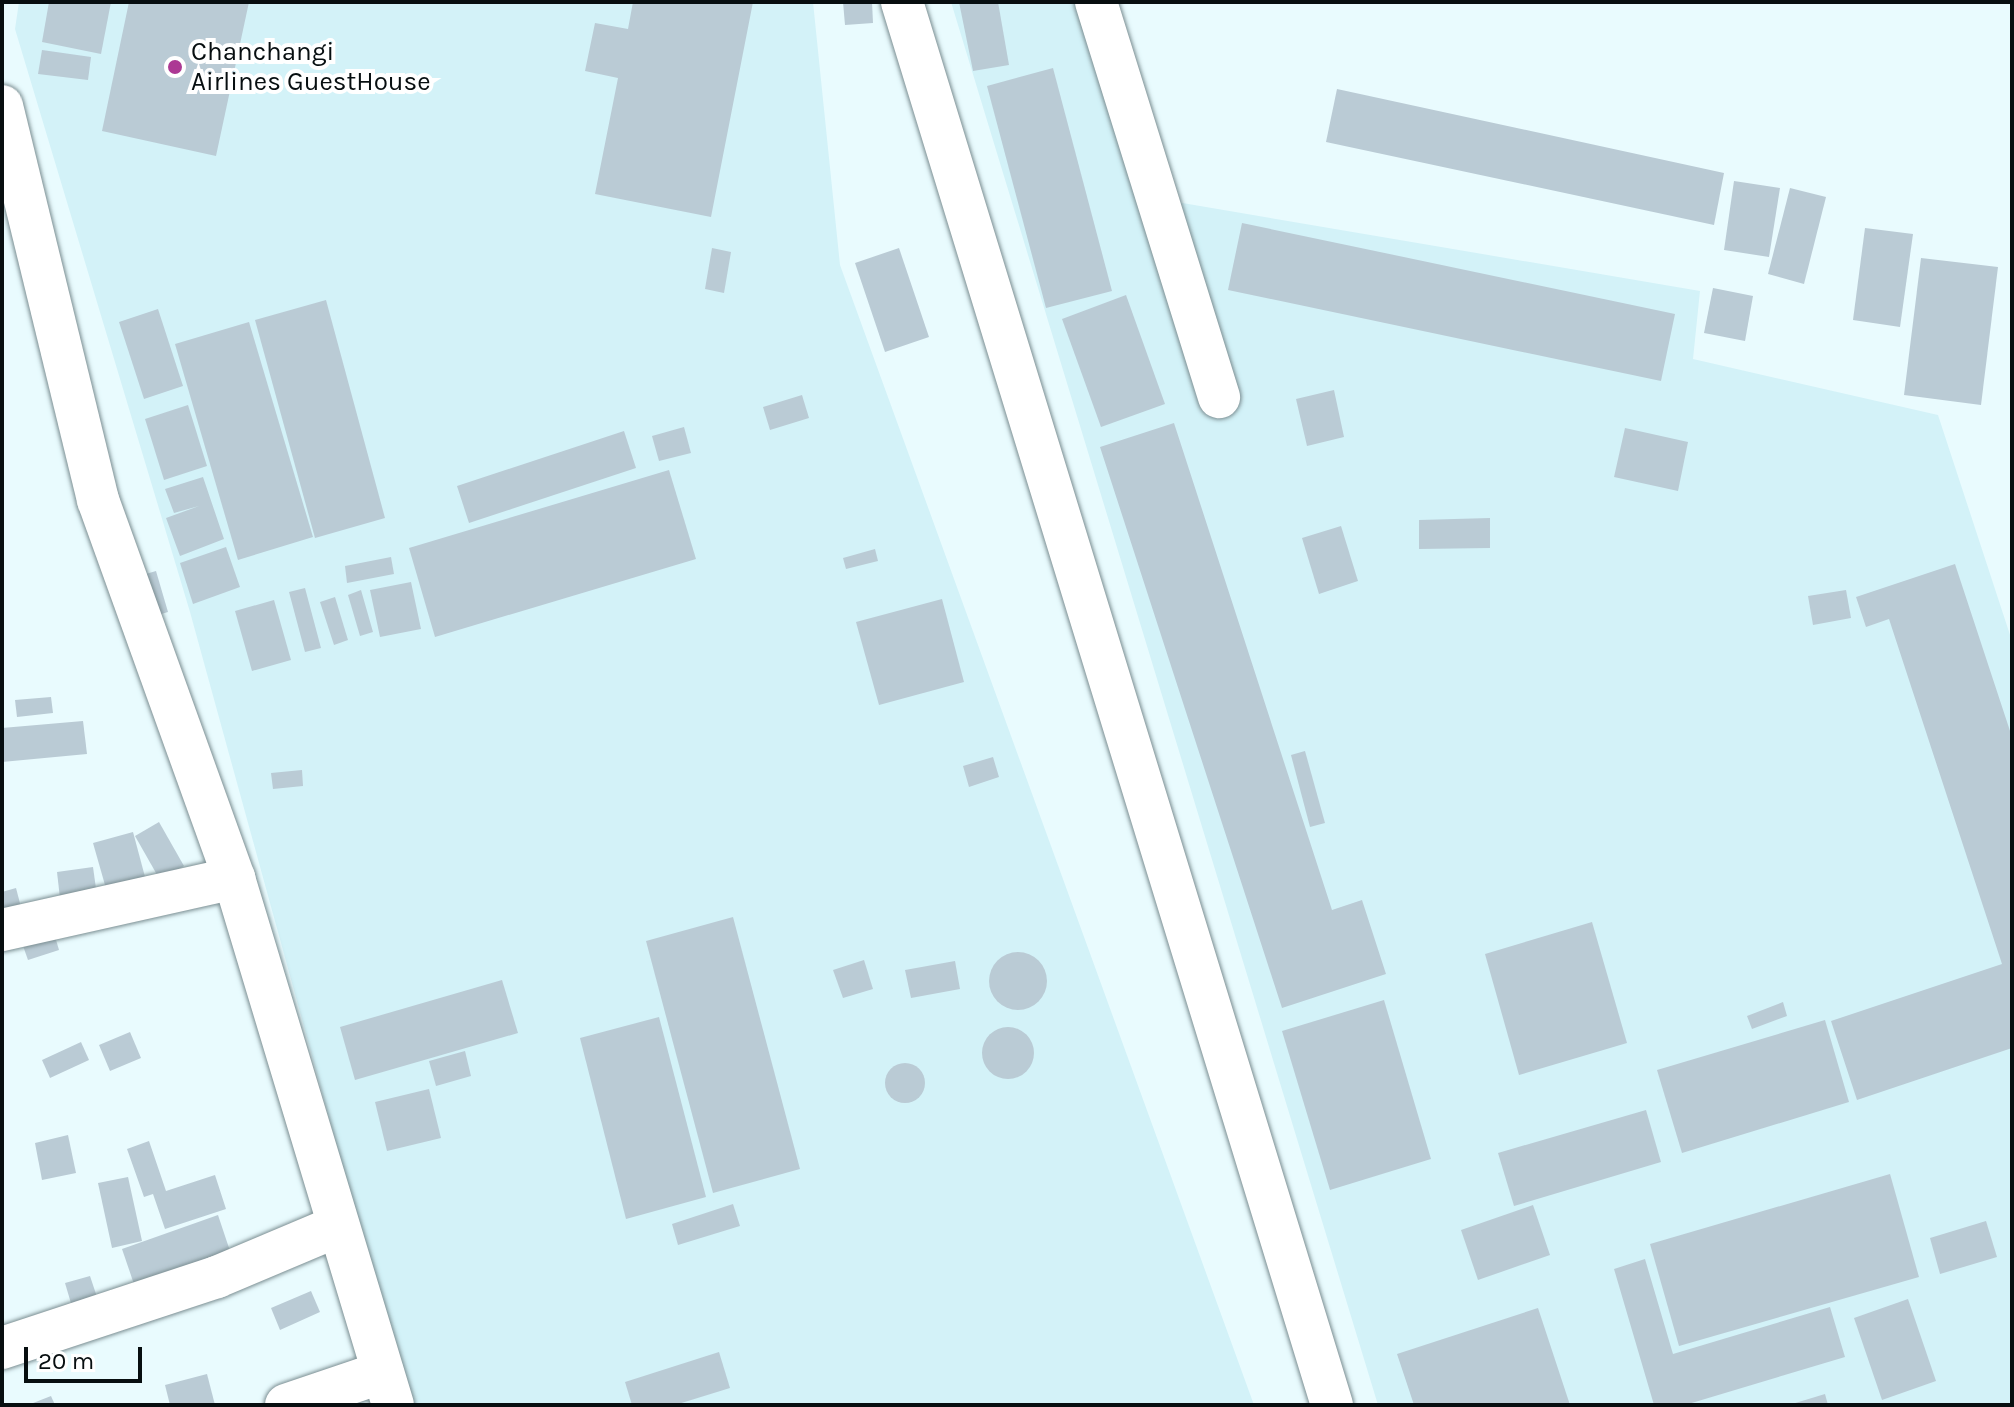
<!DOCTYPE html>
<html>
<head>
<meta charset="utf-8">
<style>
	body { margin:0 }
	#map { position:relative; width:2014px; height:1407px; overflow:hidden; background:#e9fbfe; font-family:Karla,sans-serif }
	div>[style] { position:absolute }
	.built>* { inset:0; background:#d3f2f8 }
	.building>* { inset:0; background:#bacbd5 }
	.round { border-radius:50% }
	.roads { filter:drop-shadow(0 0 2px #7b8e92) drop-shadow(0 0 2px #7b8e92) }
	.minor>* { height:42px; margin:-21px; padding:0 21px; transform-origin:21px; border-radius:21px; background:#fff }
	.dots>* { width:22px; height:22px; translate:-50% -50%; box-sizing:border-box; border:4px solid #fff; border-radius:50% }
	span { translate:-50% -50%; white-space:nowrap; text-align:center; line-height:1.15; -webkit-text-stroke:8px #fff; paint-order:stroke }
	.poi-label { font-size:26px; color:#070e10 }
	.left { translate:0 -50%; text-align:left }
	.frame { position:absolute; inset:0; border:4px solid #070e10; pointer-events:none }
	.scale { position:absolute; left:24px; top:1347px; width:118px; height:36px; box-sizing:border-box; border:4px solid #070e10; border-top:0; padding-left:10px; font-size:24px; line-height:28px; white-space:nowrap; color:#070e10; -webkit-text-stroke:6px #fff; paint-order:stroke }
</style>
</head>
<body>
<div id="map">
	<div class="built">
		<div style="clip-path:polygon(19px 2px,813px 2px,840px 265px,1254px 1405px,408px 1405px,190px 612px,15px 29px)"></div>
		<div style="clip-path:polygon(951px 2px,1088px 2px,1159px 199px,1700px 291px,1693px 359px,1938px 415px,2012px 641px,2012px 1405px,1378px 1405px)"></div>
	</div>
	<div class="building">
		<div style="clip-path:polygon(49px 2px,111px 2px,101px 54px,42px 42px)"></div>
		<div style="clip-path:polygon(129px 2px,249px 2px,216px 156px,102px 131px)"></div>
		<div style="clip-path:polygon(633px 2px,753px 2px,711px 217px,595px 194px,618px 78px,585px 71px,595px 23px,628px 29px)"></div>
		<div style="clip-path:polygon(843px 2px,872px 2px,873px 23px,845px 25px)"></div>
		<div style="clip-path:polygon(959px 2px,998px 2px,1009px 65px,973px 71px)"></div>
		<div style="clip-path:polygon(42px 50px,91px 57px,88px 80px,38px 74px)"></div>
		<div style="clip-path:polygon(1053px 68px,1112px 291px,1046px 308px,987px 86px)"></div>
		<div style="clip-path:polygon(1337px 89px,1724px 173px,1714px 225px,1326px 142px)"></div>
		<div style="clip-path:polygon(1734px 181px,1780px 188px,1769px 257px,1724px 250px)"></div>
		<div style="clip-path:polygon(1790px 188px,1826px 197px,1804px 284px,1768px 274px)"></div>
		<div style="clip-path:polygon(1242px 223px,1675px 314px,1661px 381px,1228px 290px)"></div>
		<div style="clip-path:polygon(1865px 228px,1913px 234px,1900px 327px,1853px 320px)"></div>
		<div style="clip-path:polygon(712px 248px,731px 252px,724px 293px,705px 289px)"></div>
		<div style="clip-path:polygon(899px 248px,929px 337px,885px 352px,855px 263px)"></div>
		<div style="clip-path:polygon(1921px 258px,1998px 267px,1981px 405px,1904px 395px)"></div>
		<div style="clip-path:polygon(1713px 288px,1753px 296px,1745px 341px,1704px 333px)"></div>
		<div style="clip-path:polygon(1126px 295px,1165px 404px,1101px 427px,1062px 319px)"></div>
		<div style="clip-path:polygon(326px 300px,385px 518px,315px 538px,255px 320px)"></div>
		<div style="clip-path:polygon(158px 309px,183px 386px,144px 399px,119px 322px)"></div>
		<div style="clip-path:polygon(249px 322px,313px 537px,238px 560px,175px 344px)"></div>
		<div style="clip-path:polygon(1334px 390px,1344px 437px,1307px 446px,1296px 399px)"></div>
		<div style="clip-path:polygon(802px 395px,809px 418px,770px 430px,763px 407px)"></div>
		<div style="clip-path:polygon(188px 405px,207px 466px,164px 480px,145px 419px)"></div>
		<div style="clip-path:polygon(1174px 423px,1332px 910px,1362px 900px,1386px 974px,1282px 1008px,1100px 447px)"></div>
		<div style="clip-path:polygon(684px 427px,691px 453px,659px 461px,652px 436px)"></div>
		<div style="clip-path:polygon(1625px 428px,1688px 442px,1678px 491px,1614px 477px)"></div>
		<div style="clip-path:polygon(624px 431px,636px 468px,469px 523px,457px 486px)"></div>
		<div style="clip-path:polygon(669px 470px,696px 559px,435px 637px,409px 548px)"></div>
		<div style="clip-path:polygon(203px 477px,224px 539px,180px 556px,166px 518px,199px 506px,174px 513px,165px 489px)"></div>
		<div style="clip-path:polygon(1490px 518px,1490px 548px,1419px 549px,1419px 520px)"></div>
		<div style="clip-path:polygon(1341px 526px,1358px 581px,1319px 594px,1302px 538px)"></div>
		<div style="clip-path:polygon(226px 547px,240px 587px,193px 604px,180px 563px)"></div>
		<div style="clip-path:polygon(875px 549px,878px 561px,846px 569px,843px 558px)"></div>
		<div style="clip-path:polygon(391px 557px,394px 574px,347px 583px,345px 566px)"></div>
		<div style="clip-path:polygon(1955px 564px,2012px 737px,2012px 1048px,1857px 1100px,1831px 1021px,2002px 964px,1889px 619px,1866px 627px,1856px 597px)"></div>
		<div style="clip-path:polygon(156px 571px,168px 612px,151px 617px,139px 576px)"></div>
		<div style="clip-path:polygon(411px 582px,421px 629px,380px 637px,370px 590px)"></div>
		<div style="clip-path:polygon(305px 588px,321px 648px,305px 652px,289px 592px)"></div>
		<div style="clip-path:polygon(361px 590px,373px 632px,360px 636px,348px 595px)"></div>
		<div style="clip-path:polygon(1846px 590px,1851px 618px,1813px 625px,1808px 596px)"></div>
		<div style="clip-path:polygon(335px 597px,348px 640px,334px 645px,320px 602px)"></div>
		<div style="clip-path:polygon(942px 599px,964px 682px,879px 705px,856px 622px)"></div>
		<div style="clip-path:polygon(274px 600px,291px 660px,252px 671px,235px 611px)"></div>
		<div style="clip-path:polygon(51px 697px,53px 713px,17px 717px,15px 700px)"></div>
		<div style="clip-path:polygon(83px 721px,87px 754px,2px 762px,2px 728px)"></div>
		<div style="clip-path:polygon(1305px 751px,1325px 823px,1310px 827px,1291px 755px)"></div>
		<div style="clip-path:polygon(993px 757px,999px 777px,969px 787px,963px 766px)"></div>
		<div style="clip-path:polygon(302px 770px,303px 786px,273px 789px,271px 773px)"></div>
		<div style="clip-path:polygon(159px 822px,184px 866px,160px 880px,135px 836px)"></div>
		<div style="clip-path:polygon(133px 832px,148px 888px,109px 899px,93px 843px)"></div>
		<div style="clip-path:polygon(93px 867px,98px 903px,61px 907px,57px 872px)"></div>
		<div style="clip-path:polygon(16px 888px,22px 911px,2px 916px,2px 892px)"></div>
		<div style="clip-path:polygon(733px 917px,800px 1169px,713px 1193px,646px 941px)"></div>
		<div style="clip-path:polygon(1592px 922px,1627px 1043px,1519px 1075px,1485px 954px)"></div>
		<div style="clip-path:polygon(54px 933px,59px 950px,28px 960px,22px 943px)"></div>
		<div class="round" style="left:989px;top:952px;width:58px;height:58px"></div>
		<div style="clip-path:polygon(864px 960px,873px 989px,843px 998px,833px 970px)"></div>
		<div style="clip-path:polygon(955px 961px,960px 989px,911px 998px,905px 970px)"></div>
		<div style="clip-path:polygon(502px 980px,518px 1033px,355px 1080px,340px 1027px)"></div>
		<div style="clip-path:polygon(1384px 1000px,1431px 1159px,1330px 1190px,1282px 1031px)"></div>
		<div style="clip-path:polygon(1783px 1002px,1787px 1016px,1752px 1029px,1747px 1016px)"></div>
		<div style="clip-path:polygon(659px 1017px,706px 1197px,626px 1219px,580px 1038px)"></div>
		<div style="clip-path:polygon(1825px 1020px,1849px 1102px,1682px 1153px,1657px 1070px)"></div>
		<div class="round" style="left:982px;top:1027px;width:52px;height:52px"></div>
		<div style="clip-path:polygon(130px 1032px,141px 1058px,110px 1071px,99px 1045px)"></div>
		<div style="clip-path:polygon(81px 1042px,89px 1060px,50px 1078px,42px 1060px)"></div>
		<div style="clip-path:polygon(465px 1051px,471px 1076px,436px 1086px,429px 1061px)"></div>
		<div class="round" style="left:885px;top:1063px;width:40px;height:40px"></div>
		<div style="clip-path:polygon(429px 1089px,441px 1138px,387px 1151px,375px 1102px)"></div>
		<div style="clip-path:polygon(1646px 1110px,1661px 1162px,1514px 1206px,1498px 1153px)"></div>
		<div style="clip-path:polygon(68px 1135px,76px 1173px,42px 1180px,35px 1143px)"></div>
		<div style="clip-path:polygon(149px 1141px,166px 1191px,215px 1175px,226px 1209px,165px 1229px,153px 1194px,144px 1197px,127px 1149px)"></div>
		<div style="clip-path:polygon(1890px 1174px,1919px 1277px,1679px 1346px,1650px 1244px)"></div>
		<div style="clip-path:polygon(128px 1177px,142px 1241px,112px 1248px,98px 1183px)"></div>
		<div style="clip-path:polygon(733px 1204px,740px 1226px,678px 1245px,672px 1224px)"></div>
		<div style="clip-path:polygon(1533px 1205px,1550px 1255px,1478px 1280px,1461px 1230px)"></div>
		<div style="clip-path:polygon(218px 1215px,232px 1257px,136px 1290px,122px 1249px)"></div>
		<div style="clip-path:polygon(1986px 1221px,1997px 1257px,1940px 1274px,1930px 1238px)"></div>
		<div style="clip-path:polygon(1645px 1259px,1673px 1354px,1830px 1307px,1845px 1357px,1685px 1405px,1654px 1405px,1614px 1269px)"></div>
		<div style="clip-path:polygon(90px 1276px,99px 1303px,73px 1310px,65px 1283px)"></div>
		<div style="clip-path:polygon(311px 1291px,320px 1312px,280px 1330px,271px 1308px)"></div>
		<div style="clip-path:polygon(1908px 1299px,1936px 1381px,1882px 1400px,1854px 1318px)"></div>
		<div style="clip-path:polygon(1538px 1308px,1570px 1405px,1414px 1405px,1397px 1354px)"></div>
		<div style="clip-path:polygon(719px 1352px,730px 1388px,675px 1405px,632px 1405px,625px 1382px)"></div>
		<div style="clip-path:polygon(207px 1374px,215px 1405px,170px 1405px,165px 1385px)"></div>
		<div style="clip-path:polygon(1825px 1394px,1828px 1405px,1792px 1405px,1792px 1404px)"></div>
		<div style="clip-path:polygon(51px 1396px,55px 1405px,28px 1405px)"></div>
	</div>
	<div class="roads">
		<div class="minor">
			<div style="left:902px;top:2px;width:1467px;rotate:72.96deg"></div>
			<div style="left:1096px;top:2px;width:414px;rotate:72.7deg"></div>
			<div style="left:2px;top:106px;width:406px;rotate:76.3deg"></div>
			<div style="left:98px;top:500px;width:402px;rotate:70.2deg"></div>
			<div style="left:234px;top:878px;width:550px;rotate:73.21deg"></div>
			<div style="left:2px;top:930px;width:238px;rotate:-12.6deg"></div>
			<div style="left:2px;top:1348px;width:226px;rotate:-18.3deg"></div>
			<div style="left:217px;top:1277px;width:131px;rotate:-22.9deg"></div>
			<div style="left:286px;top:1405px;width:102px;rotate:-18.8deg"></div>
		</div>
	</div>
	<div class="dots">
		<div style="left:175px;top:67px;background:#ac3994"></div>
	</div>
	<div class="poi-label">
		<span class="left" style="left:191px;top:67px">Chanchangi<br>Airlines GuestHouse</span>
	</div>
	<div class="frame"></div>
	<div class="scale">20 m</div>
</div>
</body>
</html>
